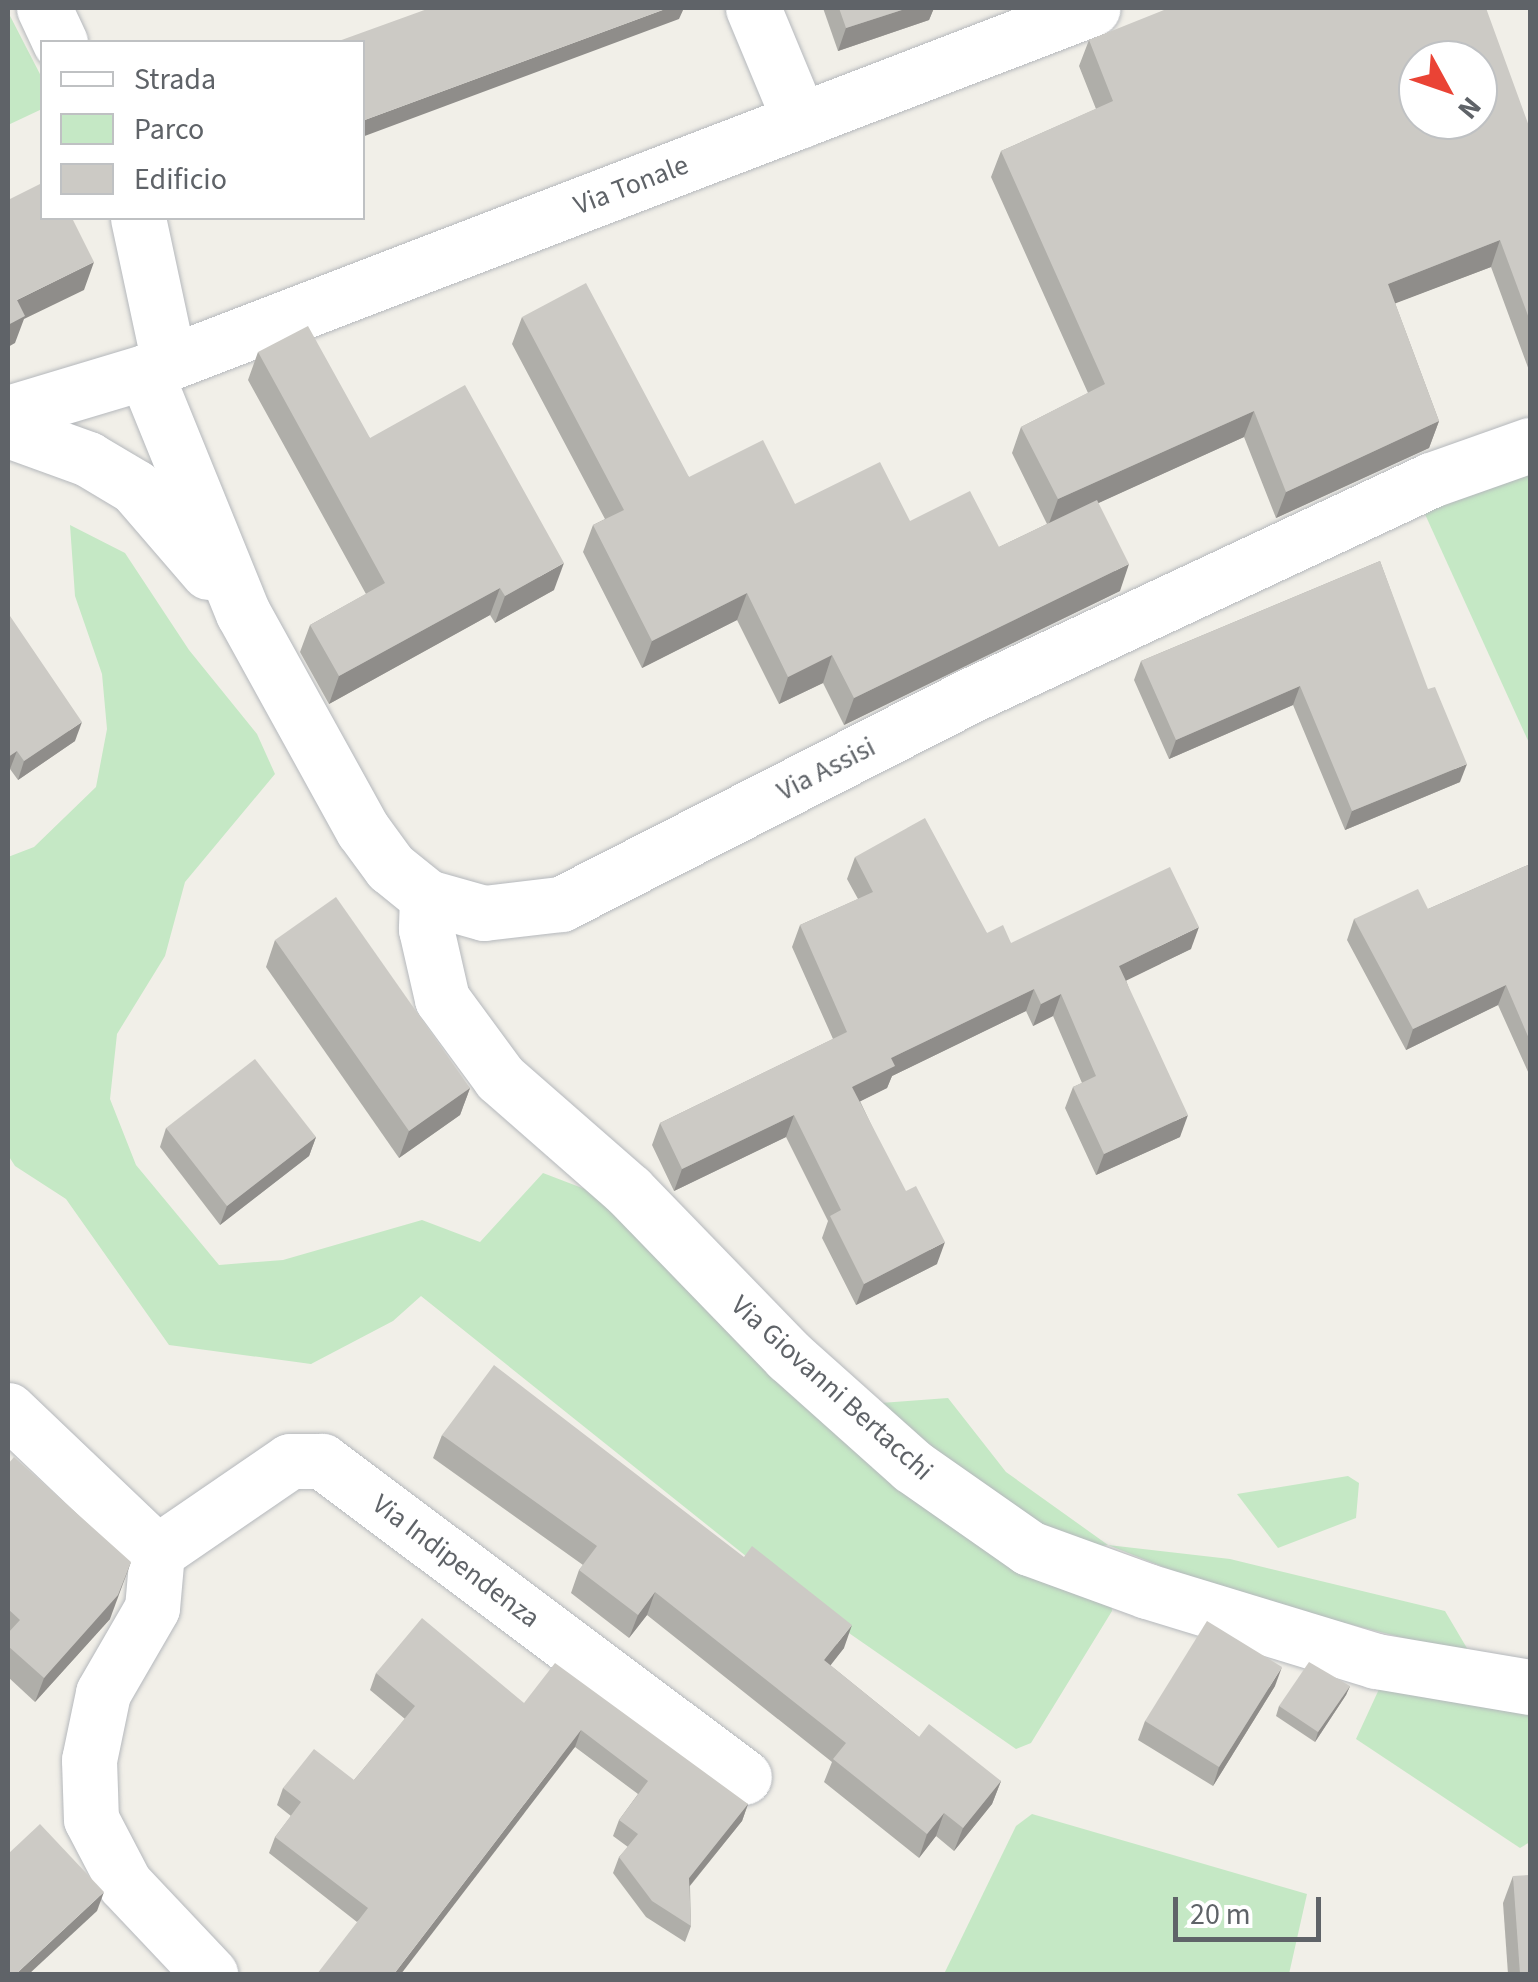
<!DOCTYPE html>
<html>
<head>
<meta charset="utf-8">
<style>
	body { margin:0 }
	#map { position:relative; width:1538px; height:1982px; overflow:hidden; background:#f1efe8; font-family:"Source Sans 3",sans-serif }
	div>[style] { position:absolute }
	.green>* { inset:0; background:#c5e8c5 }
	.roads { filter:drop-shadow(0 0 2px #b5b8bc) drop-shadow(0 0 2px #b5b8bc) }
	.minor>* { height:55px; margin:-27.5px; padding:0 27.5px; transform-origin:27.5px; border-radius:27.5px; background:#fff }
	.tertiary>* { height:55px; margin:-27.5px; padding:0 27.5px; transform-origin:27.5px; border-radius:27.5px; background:#fff }
	.wall>* { inset:0; background:#afaea9 }
	.shaded-wall>* { inset:0; background:#8f8d8a }
	.building>* { inset:0; background:#cccac5 }
	span { translate:-50% -50%; white-space:nowrap; text-align:center; line-height:1.15; -webkit-text-stroke:8px #fff; paint-order:stroke }
	.street-label { font-size:28px; color:#5f6368 }
	.frame { position:absolute; inset:0; border:10px solid #5f6368; pointer-events:none }
	.legend { position:absolute; left:40px; top:40px; width:325px; height:180px; box-sizing:border-box; background:#fff; border:2px solid #bfc1c3; margin:0; padding:12px 18px; list-style:none; font-size:30px; color:#5f6368 }
	.legend li { display:flex; align-items:center; gap:20px; height:50px }
	.legend b { width:50px; border:2px solid #bfc1c3 }
	.north { position:absolute; left:1398px; top:40px; width:100px; height:100px; box-sizing:border-box; background:#fff; border:2px solid #bfc1c3; border-radius:50%; rotate:130deg; font-size:28px; font-weight:700; line-height:40px; text-align:center; color:#5f6368 }
	.north::after { content:''; display:block; margin:auto; width:35px; height:45px; background:#ea4335; clip-path:polygon(50% 0,100% 100%,50% 72%,0 100%) }
	.scale { position:absolute; left:1173px; top:1897px; width:148px; height:45px; box-sizing:border-box; border:5px solid #5f6368; border-top:0; padding-left:12px; font-size:30px; line-height:35px; white-space:nowrap; color:#5f6368; -webkit-text-stroke:8px #fff; paint-order:stroke }
</style>
</head>
<body>
<div id="map">
	<div class="green">
		<div style="clip-path:polygon(8px 12px,42px 78px,42px 109px,8px 125px)"></div>
		<div style="clip-path:polygon(1530px 473px,1530px 745px,1424px 512px)"></div>
		<div style="clip-path:polygon(70px 525px,125px 553px,189px 650px,257px 734px,275px 774px,185px 882px,165px 956px,117px 1034px,110px 1099px,136px 1165px,219px 1265px,283px 1260px,422px 1220px,480px 1242px,543px 1173px,603px 1196px,1111px 1597px,1112px 1611px,1031px 1743px,1016px 1749px,797px 1597px,421px 1296px,393px 1321px,311px 1364px,169px 1345px,66px 1199px,15px 1166px,8px 1155px,8px 857px,34px 847px,96px 787px,107px 729px,102px 674px,75px 596px)"></div>
		<div style="clip-path:polygon(948px 1398px,1006px 1472px,1108px 1545px,1230px 1559px,1445px 1611px,1471px 1655px,1234px 1595px,1108px 1545px,1078px 1549px,984px 1497px,881px 1403px)"></div>
		<div style="clip-path:polygon(1348px 1476px,1359px 1483px,1356px 1518px,1278px 1548px,1237px 1494px)"></div>
		<div style="clip-path:polygon(1433px 1684px,1530px 1716px,1530px 1842px,1520px 1848px,1356px 1739px,1380px 1687px)"></div>
		<div style="clip-path:polygon(1032px 1814px,1307px 1894px,1289px 1974px,944px 1974px,1016px 1826px)"></div>
	</div>
	<div class="roads">
		<div class="minor">
			<div style="left:44px;top:8px;width:38px;rotate:65deg"></div>
			<div style="left:753px;top:8px;width:122px;rotate:67.4deg"></div>
			<div style="left:138px;top:218px;width:147px;rotate:77.9deg"></div>
			<div style="left:145px;top:372px;width:260px;rotate:67.9deg"></div>
			<div style="left:243px;top:613px;width:248px;rotate:61.1deg"></div>
			<div style="left:363px;top:830px;width:46px;rotate:53.9deg"></div>
			<div style="left:390px;top:867px;width:48px;rotate:39deg"></div>
			<div style="left:427px;top:897px;width:59px;rotate:15.7deg"></div>
			<div style="left:484px;top:913px;width:78px;rotate:-6.7deg"></div>
			<div style="left:561px;top:904px;width:458px;rotate:-27deg"></div>
			<div style="left:969px;top:696px;width:510px;rotate:-25.06deg"></div>
			<div style="left:1431px;top:480px;width:105px;rotate:-19.5deg"></div>
			<div style="left:8px;top:430px;width:85px;rotate:19.9deg"></div>
			<div style="left:88px;top:459px;width:55px;rotate:30.8deg"></div>
			<div style="left:135px;top:487px;width:112px;rotate:49.3deg"></div>
			<div style="left:427px;top:897px;width:32px;rotate:92deg"></div>
			<div style="left:426px;top:929px;width:72px;rotate:77.1deg"></div>
			<div style="left:442px;top:999px;width:98px;rotate:53.7deg"></div>
			<div style="left:500px;top:1078px;width:171px;rotate:41.2deg"></div>
			<div style="left:629px;top:1191px;width:230px;rotate:45.9deg"></div>
			<div style="left:789px;top:1356px;width:165px;rotate:41.8deg"></div>
			<div style="left:912px;top:1466px;width:143px;rotate:35deg"></div>
			<div style="left:1029px;top:1548px;width:126px;rotate:20deg"></div>
			<div style="left:1147px;top:1591px;width:239px;rotate:17deg"></div>
			<div style="left:1376px;top:1661px;width:156px;rotate:9.6deg"></div>
			<div style="left:8px;top:1410px;width:206px;rotate:43.6deg"></div>
			<div style="left:157px;top:1552px;width:56px;rotate:95.1deg"></div>
			<div style="left:152px;top:1608px;width:98px;rotate:120deg"></div>
			<div style="left:103px;top:1693px;width:68px;rotate:101.8deg"></div>
			<div style="left:89px;top:1760px;width:59px;rotate:88.1deg"></div>
			<div style="left:91px;top:1819px;width:73px;rotate:62.4deg"></div>
			<div style="left:125px;top:1884px;width:124px;rotate:46.6deg"></div>
			<div style="left:157px;top:1552px;width:161px;rotate:-34.4deg"></div>
			<div style="left:290px;top:1461px;width:32px"></div>
			<div style="left:322px;top:1461px;width:527px;rotate:36.83deg"></div>
		</div>
		<div class="tertiary">
			<div style="left:8px;top:413px;width:143px;rotate:-16.7deg"></div>
			<div style="left:145px;top:372px;width:1015px;rotate:-21.01deg"></div>
		</div>
	</div>
	<div class="wall">
		<div style="clip-path:polygon(823px 8px,934px 8px,929px 20px,838px 51px)"></div>
		<div style="clip-path:polygon(1089px 40px,1530px 129px,1530px 373px,1491px 267px,1395px 303px,1439px 421px,1429px 448px,1276px 518px,1244px 437px,1098px 503px,1120px 591px,844px 725px,823px 683px,779px 704px,737px 620px,642px 668px,583px 552px,593px 525px,605px 519px,512px 344px,522px 317px,689px 477px,795px 504px,910px 521px,999px 547px,1047px 524px,1012px 453px,1021px 427px,1088px 393px,991px 177px,1001px 151px,1096px 109px,1079px 66px)"></div>
		<div style="clip-path:polygon(258px 352px,370px 438px,554px 590px,495px 623px,490px 615px,329px 704px,300px 652px,310px 625px,366px 594px,248px 380px)"></div>
		<div style="clip-path:polygon(1380px 561px,1460px 782px,1345px 830px,1293px 705px,1169px 759px,1134px 680px,1141px 661px)"></div>
		<div style="clip-path:polygon(8px 613px,75px 741px,18px 780px,10px 769px,8px 771px)"></div>
		<div style="clip-path:polygon(855px 857px,987px 933px,1011px 943px,1191px 949px,1126px 980px,1180px 1137px,1096px 1175px,1065px 1108px,1073px 1087px,1082px 1083px,1053px 1016px,1033px 1026px,1026px 1011px,892px 1076px,887px 1088px,860px 1101px,937px 1264px,856px 1305px,822px 1238px,828px 1221px,786px 1137px,674px 1191px,652px 1145px,660px 1123px,833px 1039px,792px 947px,800px 925px,858px 899px,847px 879px)"></div>
		<div style="clip-path:polygon(1530px 864px,1530px 1074px,1529px 1074px,1498px 1005px,1406px 1050px,1347px 940px,1354px 919px,1428px 909px)"></div>
		<div style="clip-path:polygon(275px 940px,470px 1088px,460px 1115px,399px 1158px,266px 967px)"></div>
		<div style="clip-path:polygon(166px 1128px,316px 1137px,309px 1156px,220px 1225px,160px 1147px)"></div>
		<div style="clip-path:polygon(442px 1435px,844px 1648px,830px 1665px,919px 1737px,1001px 1781px,992px 1804px,954px 1851px,936px 1836px,919px 1858px,824px 1782px,832px 1762px,647px 1615px,629px 1638px,571px 1593px,579px 1570px,583px 1565px,433px 1458px)"></div>
		<div style="clip-path:polygon(8px 1464px,110px 1619px,35px 1702px,8px 1677px)"></div>
		<div style="clip-path:polygon(376px 1673px,524px 1703px,748px 1804px,742px 1821px,690px 1886px,691px 1926px,685px 1942px,646px 1917px,613px 1873px,619px 1857px,628px 1847px,613px 1836px,619px 1820px,638px 1794px,575px 1747px,357px 1922px,269px 1853px,275px 1837px,291px 1816px,277px 1805px,283px 1788px,354px 1780px,405px 1719px,370px 1690px)"></div>
		<div style="clip-path:polygon(1275px 1686px,1213px 1786px,1138px 1740px,1145px 1721px)"></div>
		<div style="clip-path:polygon(1350px 1686px,1346px 1695px,1315px 1742px,1276px 1716px,1279px 1706px)"></div>
		<div style="clip-path:polygon(1513px 1876px,1530px 1974px,1508px 1974px,1503px 1903px)"></div>
	</div>
	<div class="shaded-wall">
		<div style="clip-path:polygon(668px 8px,684px 8px,679px 19px,362px 137px,362px 121px)"></div>
		<div style="clip-path:polygon(908px 8px,934px 8px,929px 20px,838px 51px,846px 28px)"></div>
		<div style="clip-path:polygon(1500px 240px,1491px 267px,1378px 310px,1388px 284px)"></div>
		<div style="clip-path:polygon(94px 262px,84px 290px,24px 319px,15px 343px,8px 347px,8px 325px,17px 300px)"></div>
		<div style="clip-path:polygon(1254px 411px,1244px 437px,1048px 526px,1058px 499px)"></div>
		<div style="clip-path:polygon(1439px 421px,1429px 448px,1276px 518px,1286px 492px)"></div>
		<div style="clip-path:polygon(564px 563px,554px 590px,495px 623px,505px 596px)"></div>
		<div style="clip-path:polygon(1129px 564px,1120px 591px,844px 725px,854px 698px)"></div>
		<div style="clip-path:polygon(500px 588px,490px 615px,329px 704px,339px 676px)"></div>
		<div style="clip-path:polygon(747px 593px,737px 620px,642px 668px,652px 641px)"></div>
		<div style="clip-path:polygon(832px 655px,823px 683px,779px 704px,788px 677px)"></div>
		<div style="clip-path:polygon(1300px 686px,1293px 705px,1169px 759px,1176px 740px)"></div>
		<div style="clip-path:polygon(82px 722px,75px 741px,18px 780px,24px 761px)"></div>
		<div style="clip-path:polygon(17px 751px,10px 769px,8px 771px,8px 757px)"></div>
		<div style="clip-path:polygon(1467px 764px,1460px 782px,1345px 830px,1352px 811px)"></div>
		<div style="clip-path:polygon(1199px 927px,1191px 949px,1111px 988px,1119px 966px)"></div>
		<div style="clip-path:polygon(1506px 985px,1498px 1005px,1406px 1050px,1413px 1029px)"></div>
		<div style="clip-path:polygon(1034px 989px,1026px 1011px,892px 1076px,887px 1088px,845px 1109px,852px 1087px,891px 1058px)"></div>
		<div style="clip-path:polygon(1061px 994px,1053px 1016px,1033px 1026px,1041px 1004px)"></div>
		<div style="clip-path:polygon(470px 1088px,460px 1115px,399px 1158px,409px 1131px)"></div>
		<div style="clip-path:polygon(794px 1115px,786px 1137px,674px 1191px,682px 1169px)"></div>
		<div style="clip-path:polygon(1188px 1115px,1180px 1137px,1096px 1175px,1104px 1154px)"></div>
		<div style="clip-path:polygon(316px 1137px,309px 1156px,220px 1225px,227px 1206px)"></div>
		<div style="clip-path:polygon(945px 1242px,937px 1264px,856px 1305px,864px 1284px)"></div>
		<div style="clip-path:polygon(131px 1562px,110px 1619px,35px 1702px,44px 1678px)"></div>
		<div style="clip-path:polygon(655px 1592px,647px 1615px,629px 1638px,638px 1615px)"></div>
		<div style="clip-path:polygon(852px 1625px,844px 1648px,816px 1684px,824px 1660px)"></div>
		<div style="clip-path:polygon(1282px 1667px,1275px 1686px,1213px 1786px,1219px 1767px)"></div>
		<div style="clip-path:polygon(1350px 1686px,1346px 1695px,1315px 1742px,1318px 1732px)"></div>
		<div style="clip-path:polygon(581px 1730px,575px 1747px,401px 1974px,394px 1974px)"></div>
		<div style="clip-path:polygon(1001px 1781px,992px 1804px,954px 1851px,963px 1828px)"></div>
		<div style="clip-path:polygon(748px 1804px,742px 1821px,683px 1894px,689px 1878px)"></div>
		<div style="clip-path:polygon(944px 1813px,936px 1836px,919px 1858px,927px 1834px)"></div>
		<div style="clip-path:polygon(104px 1892px,97px 1911px,29px 1974px,16px 1974px)"></div>
	</div>
	<div class="building">
		<div style="clip-path:polygon(430px 8px,668px 8px,362px 121px,362px 42px,336px 42px)"></div>
		<div style="clip-path:polygon(839px 8px,908px 8px,846px 28px)"></div>
		<div style="clip-path:polygon(evenodd,1169px 8px,1486px 8px,1530px 129px,1530px 321px,1500px 240px,1388px 284px,1439px 421px,1286px 492px,1254px 411px,1058px 499px,1021px 427px,1105px 384px,1001px 151px,1113px 101px,1089px 40px,1169px 8px,1418px 60px,1478px 60px,1478px 120px,1418px 120px,1418px 60px)"></div>
		<div style="clip-path:polygon(42px 183px,42px 218px,72px 218px,94px 262px,17px 300px,25px 316px,8px 325px,8px 200px)"></div>
		<div style="clip-path:polygon(586px 283px,689px 477px,763px 440px,795px 504px,880px 462px,910px 521px,970px 491px,999px 547px,1097px 500px,1129px 564px,854px 698px,832px 655px,788px 677px,747px 593px,652px 641px,593px 525px,624px 510px,522px 317px)"></div>
		<div style="clip-path:polygon(308px 326px,370px 438px,465px 385px,564px 563px,505px 596px,500px 588px,339px 676px,310px 625px,385px 583px,258px 352px)"></div>
		<div style="clip-path:polygon(1380px 561px,1428px 689px,1435px 687px,1467px 764px,1352px 811px,1300px 686px,1176px 740px,1141px 661px)"></div>
		<div style="clip-path:polygon(8px 613px,82px 722px,24px 761px,17px 751px,8px 757px)"></div>
		<div style="clip-path:polygon(925px 818px,987px 933px,1003px 925px,1011px 943px,1170px 867px,1199px 927px,1119px 966px,1188px 1115px,1104px 1154px,1073px 1087px,1096px 1076px,1061px 994px,1041px 1004px,1034px 989px,891px 1058px,895px 1066px,852px 1087px,906px 1191px,916px 1186px,945px 1242px,864px 1284px,830px 1216px,841px 1210px,794px 1115px,682px 1169px,660px 1123px,847px 1032px,800px 925px,873px 892px,855px 857px)"></div>
		<div style="clip-path:polygon(1530px 864px,1530px 1041px,1506px 985px,1413px 1029px,1354px 919px,1418px 889px,1428px 909px)"></div>
		<div style="clip-path:polygon(336px 897px,470px 1088px,409px 1131px,275px 940px)"></div>
		<div style="clip-path:polygon(255px 1059px,316px 1137px,227px 1206px,166px 1128px)"></div>
		<div style="clip-path:polygon(494px 1365px,744px 1557px,752px 1546px,852px 1625px,824px 1660px,919px 1737px,929px 1724px,1001px 1781px,963px 1828px,944px 1813px,927px 1834px,833px 1759px,846px 1743px,655px 1592px,638px 1615px,579px 1570px,597px 1546px,442px 1435px)"></div>
		<div style="clip-path:polygon(14px 1457px,131px 1562px,118px 1595px,44px 1678px,8px 1646px,8px 1633px,20px 1620px,8px 1609px,8px 1464px)"></div>
		<div style="clip-path:polygon(422px 1618px,524px 1703px,555px 1663px,748px 1804px,689px 1878px,691px 1926px,652px 1901px,619px 1857px,638px 1834px,619px 1820px,648px 1781px,581px 1730px,394px 1974px,317px 1974px,368px 1908px,275px 1837px,301px 1802px,283px 1788px,314px 1749px,354px 1780px,415px 1706px,376px 1673px)"></div>
		<div style="clip-path:polygon(1207px 1621px,1282px 1667px,1219px 1767px,1145px 1721px)"></div>
		<div style="clip-path:polygon(1309px 1662px,1350px 1686px,1318px 1732px,1279px 1706px)"></div>
		<div style="clip-path:polygon(40px 1824px,104px 1892px,16px 1974px,8px 1974px,8px 1854px)"></div>
		<div style="clip-path:polygon(1530px 1875px,1530px 1974px,1520px 1974px,1513px 1876px)"></div>
	</div>
	<div class="street-label">
		<span style="left:631px;top:185px;rotate:-21deg">Via Tonale</span>
		<span style="left:826px;top:769px;rotate:-27deg">Via Assisi</span>
		<span style="left:832px;top:1388px;rotate:42deg">Via Giovanni Bertacchi</span>
		<span style="left:456px;top:1561px;rotate:37deg">Via Indipendenza</span>
	</div>
	<div class="frame"></div>
	<ul class="legend">
	<li><b style="height:12px;background:#fff"></b>Strada</li>
	<li><b style="height:28px;background:#c5e8c5"></b>Parco</li>
	<li><b style="height:28px;background:#cccac5"></b>Edificio</li>
	</ul>
	<div class="north">N</div>
	<div class="scale">20 m</div>
</div>
</body>
</html>
